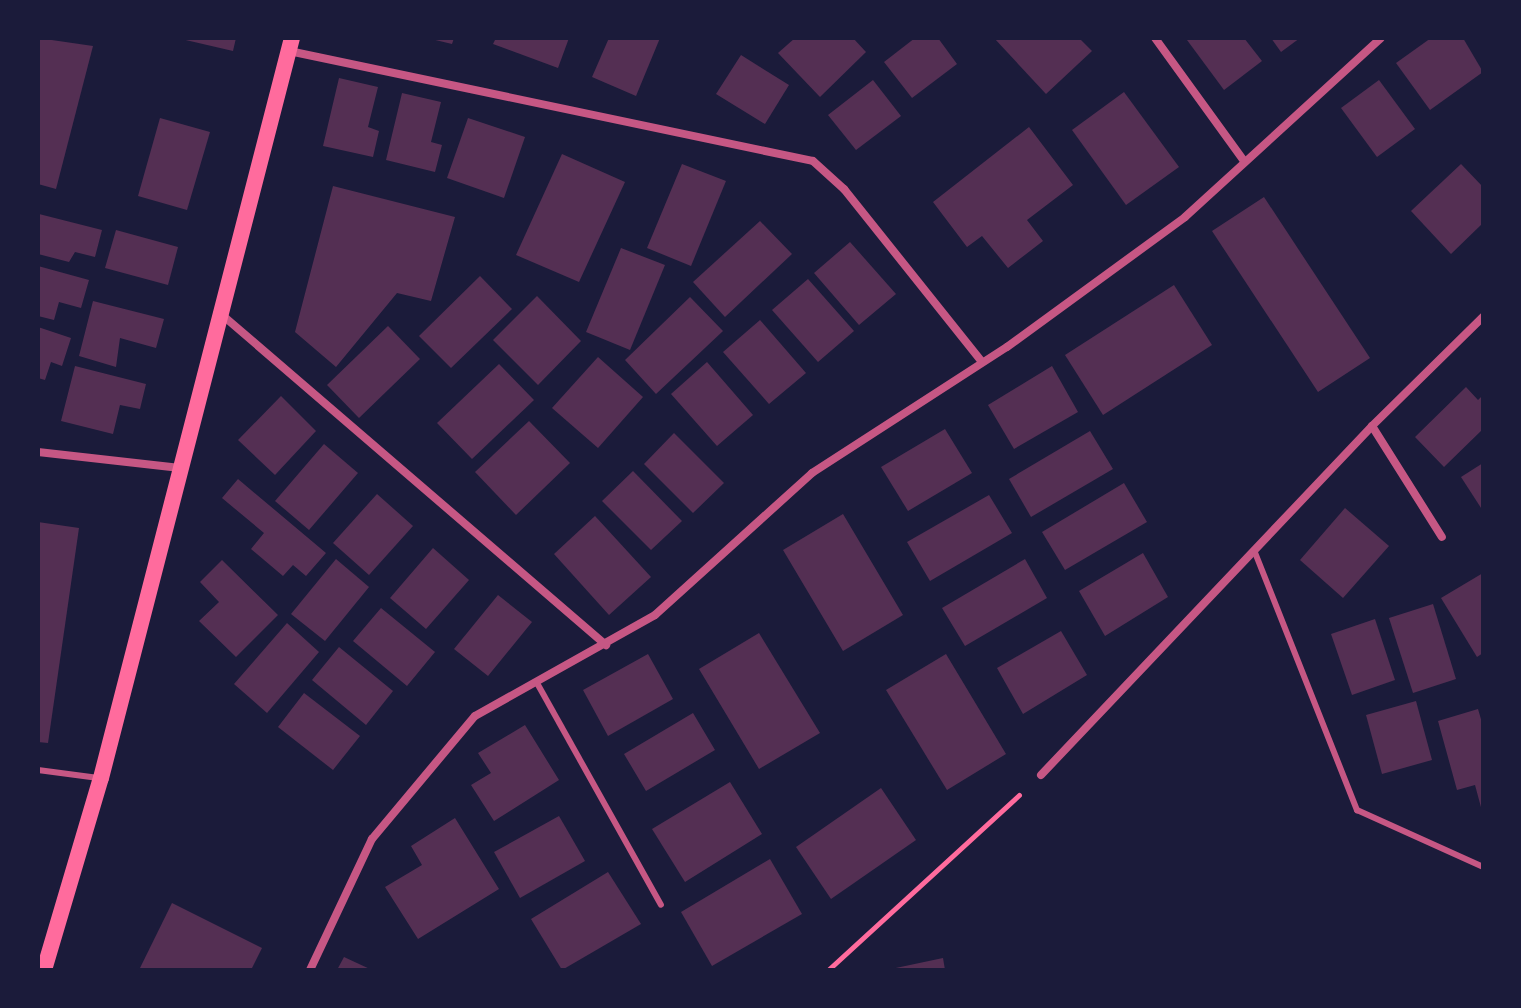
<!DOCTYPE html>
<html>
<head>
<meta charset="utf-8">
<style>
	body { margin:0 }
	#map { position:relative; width:1521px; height:1008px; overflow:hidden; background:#1b1b3a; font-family:"IBM Plex Sans",sans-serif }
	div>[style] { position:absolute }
	.building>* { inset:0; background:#542f53 }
	.path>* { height:5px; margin:-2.5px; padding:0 2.5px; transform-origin:2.5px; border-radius:2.5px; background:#ff6b9d }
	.service>* { height:6px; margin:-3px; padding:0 3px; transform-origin:3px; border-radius:3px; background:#c65784 }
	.minor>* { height:8px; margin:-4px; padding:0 4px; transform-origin:4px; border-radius:4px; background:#c65784 }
	.secondary>* { height:16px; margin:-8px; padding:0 8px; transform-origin:8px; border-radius:8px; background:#ff6b9d }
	span { translate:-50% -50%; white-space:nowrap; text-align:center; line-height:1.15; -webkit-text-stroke:7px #1b1b3a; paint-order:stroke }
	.frame { position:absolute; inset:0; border:40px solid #1b1b3a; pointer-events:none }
</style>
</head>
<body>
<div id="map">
	<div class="building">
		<div style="clip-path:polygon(38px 38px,93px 46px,56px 189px,38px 184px)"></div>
		<div style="clip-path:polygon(177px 38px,236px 38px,233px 51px)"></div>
		<div style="clip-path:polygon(427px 38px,454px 38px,452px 44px)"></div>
		<div style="clip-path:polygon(496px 38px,569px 38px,558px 68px,493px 44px)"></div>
		<div style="clip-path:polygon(609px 38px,660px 38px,636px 96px,592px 77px)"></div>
		<div style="clip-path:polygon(795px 38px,853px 38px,866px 52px,820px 97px,778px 53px)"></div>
		<div style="clip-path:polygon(915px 38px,938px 38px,957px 64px,912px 98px,884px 62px)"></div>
		<div style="clip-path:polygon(994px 38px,1079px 38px,1092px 51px,1046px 94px)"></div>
		<div style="clip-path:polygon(1190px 38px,1244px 38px,1262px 61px,1224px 90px,1187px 40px)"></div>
		<div style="clip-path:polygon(1271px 38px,1300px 38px,1281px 52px)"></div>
		<div style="clip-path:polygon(1431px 38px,1463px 38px,1483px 72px,1430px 110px,1396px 63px)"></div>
		<div style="clip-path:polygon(741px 55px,789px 85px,765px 124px,716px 94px)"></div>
		<div style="clip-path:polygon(339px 78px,378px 87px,368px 127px,379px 131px,373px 157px,323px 146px)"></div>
		<div style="clip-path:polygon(873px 80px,901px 116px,856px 150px,828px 115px)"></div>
		<div style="clip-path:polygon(1379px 80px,1415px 129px,1377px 157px,1341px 108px)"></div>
		<div style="clip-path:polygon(1124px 92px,1179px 167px,1126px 205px,1072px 130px)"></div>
		<div style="clip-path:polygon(402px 93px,441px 102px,431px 142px,442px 145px,435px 172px,386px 160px)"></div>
		<div style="clip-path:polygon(160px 118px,210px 132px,187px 210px,138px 196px)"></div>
		<div style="clip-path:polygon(468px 118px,525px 137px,504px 198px,447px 178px)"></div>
		<div style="clip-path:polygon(1029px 127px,1073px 185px,1027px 220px,1043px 241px,1008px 268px,982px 236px,967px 247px,933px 202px)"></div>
		<div style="clip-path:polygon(562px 154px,625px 182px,579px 282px,516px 255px)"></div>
		<div style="clip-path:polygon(682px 164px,726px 181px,691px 266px,647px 248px)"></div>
		<div style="clip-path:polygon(1461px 164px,1483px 187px,1483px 223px,1451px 254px,1411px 211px)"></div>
		<div style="clip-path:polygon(333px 186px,455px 217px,431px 301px,397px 293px,336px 367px,295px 332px)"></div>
		<div style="clip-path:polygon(1264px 197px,1370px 358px,1318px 392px,1212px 231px)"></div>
		<div style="clip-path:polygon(39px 214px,102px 230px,95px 257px,75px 252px,69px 262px,38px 254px)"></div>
		<div style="clip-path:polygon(760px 221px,792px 254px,725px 317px,693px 282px)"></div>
		<div style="clip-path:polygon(116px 230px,178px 247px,168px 285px,105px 268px)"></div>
		<div style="clip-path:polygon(850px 242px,896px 294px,859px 325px,814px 273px)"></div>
		<div style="clip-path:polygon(621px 248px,665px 265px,630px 350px,586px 332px)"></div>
		<div style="clip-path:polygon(38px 266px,89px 280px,81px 308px,59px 302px,54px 320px,38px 316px)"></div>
		<div style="clip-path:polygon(480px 276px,512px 309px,451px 368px,419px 336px)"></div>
		<div style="clip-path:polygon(808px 279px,854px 331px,818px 362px,772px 310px)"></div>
		<div style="clip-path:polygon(1174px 285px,1212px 345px,1103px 415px,1065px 355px)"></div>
		<div style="clip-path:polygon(537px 296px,581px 341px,538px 385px,493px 340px)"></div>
		<div style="clip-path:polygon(690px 297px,723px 331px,656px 394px,625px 360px)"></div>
		<div style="clip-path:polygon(93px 301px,164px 319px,156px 348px,120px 338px,116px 367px,79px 356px)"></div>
		<div style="clip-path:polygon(760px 320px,806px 373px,769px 404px,723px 352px)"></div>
		<div style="clip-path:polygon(388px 326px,420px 359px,359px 418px,327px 385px)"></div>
		<div style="clip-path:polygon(38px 327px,71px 338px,62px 366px,51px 362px,45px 380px,38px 378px)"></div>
		<div style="clip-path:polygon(598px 357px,643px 397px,598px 448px,552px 408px)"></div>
		<div style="clip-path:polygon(707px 362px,753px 415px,717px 446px,671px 394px)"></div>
		<div style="clip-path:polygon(499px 364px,534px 400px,472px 459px,437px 423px)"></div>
		<div style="clip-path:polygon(75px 366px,146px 384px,140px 409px,120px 405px,113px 434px,61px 421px)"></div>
		<div style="clip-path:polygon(1052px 366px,1078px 412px,1014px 449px,988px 405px)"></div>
		<div style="clip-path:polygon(1466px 387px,1478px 400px,1483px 395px,1483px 429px,1444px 467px,1415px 437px)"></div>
		<div style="clip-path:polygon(281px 396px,316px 431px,275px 475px,238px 440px)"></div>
		<div style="clip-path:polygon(529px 421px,570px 463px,516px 515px,475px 472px)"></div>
		<div style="clip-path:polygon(945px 429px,972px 473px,908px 511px,881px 467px)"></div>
		<div style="clip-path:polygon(1090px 431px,1113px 469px,1031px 517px,1009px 479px)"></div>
		<div style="clip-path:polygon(674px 433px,724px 483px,693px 513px,644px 464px)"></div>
		<div style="clip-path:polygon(324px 444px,358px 473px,309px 530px,275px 501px)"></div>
		<div style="clip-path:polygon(1483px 463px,1483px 511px,1461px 477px)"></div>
		<div style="clip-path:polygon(633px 471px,682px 521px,651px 550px,602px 501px)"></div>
		<div style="clip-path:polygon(238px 479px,326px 553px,306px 576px,293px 565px,283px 576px,251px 549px,264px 533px,222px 498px)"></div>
		<div style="clip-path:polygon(1124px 483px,1147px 522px,1065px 570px,1042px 532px)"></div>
		<div style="clip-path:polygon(377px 494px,413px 526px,369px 575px,333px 543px)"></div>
		<div style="clip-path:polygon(989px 495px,1012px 533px,930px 581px,907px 542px)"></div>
		<div style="clip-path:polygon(1345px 508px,1389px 546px,1343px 598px,1300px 560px)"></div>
		<div style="clip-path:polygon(843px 514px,903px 615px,843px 651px,783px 550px)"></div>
		<div style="clip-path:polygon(595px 516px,651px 577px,609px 615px,554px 554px)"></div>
		<div style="clip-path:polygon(38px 522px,79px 528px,48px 743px,38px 742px)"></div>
		<div style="clip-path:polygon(433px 548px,469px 580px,426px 629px,390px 598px)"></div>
		<div style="clip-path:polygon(1143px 553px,1168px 597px,1105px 636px,1079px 591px)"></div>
		<div style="clip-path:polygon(336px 559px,369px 587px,325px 641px,291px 614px)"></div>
		<div style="clip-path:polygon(1025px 559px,1047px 598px,965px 646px,942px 608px)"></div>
		<div style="clip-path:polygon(222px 560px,278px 615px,236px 657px,199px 621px,219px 602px,200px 582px)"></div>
		<div style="clip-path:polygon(1483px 573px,1483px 653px,1477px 657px,1441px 598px)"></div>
		<div style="clip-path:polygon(498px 595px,532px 622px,488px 676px,454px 649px)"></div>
		<div style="clip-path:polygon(1433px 604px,1456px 679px,1413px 693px,1389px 618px)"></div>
		<div style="clip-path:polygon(381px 608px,435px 652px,407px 686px,353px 641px)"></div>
		<div style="clip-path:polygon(1375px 619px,1395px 680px,1352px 695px,1331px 634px)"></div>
		<div style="clip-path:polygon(287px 623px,319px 652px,267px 713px,234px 684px)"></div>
		<div style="clip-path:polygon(1061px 631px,1087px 675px,1023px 714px,997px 668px)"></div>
		<div style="clip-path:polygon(759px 633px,820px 733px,759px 769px,699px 669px)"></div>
		<div style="clip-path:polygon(339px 647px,393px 691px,366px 725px,312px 680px)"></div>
		<div style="clip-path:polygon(648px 654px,673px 699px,608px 736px,583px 690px)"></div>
		<div style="clip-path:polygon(946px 654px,1006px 754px,947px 790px,886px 690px)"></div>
		<div style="clip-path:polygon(304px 693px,360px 736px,333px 770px,278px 727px)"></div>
		<div style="clip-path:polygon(1416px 701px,1432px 760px,1382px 774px,1366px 715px)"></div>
		<div style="clip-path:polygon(1478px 709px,1483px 726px,1482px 811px,1475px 785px,1457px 790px,1438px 721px)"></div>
		<div style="clip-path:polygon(693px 713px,715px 750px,646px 791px,624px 754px)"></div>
		<div style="clip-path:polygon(525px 725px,559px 780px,494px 821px,471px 785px,491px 773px,478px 753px)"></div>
		<div style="clip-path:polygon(730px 782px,762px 834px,685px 882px,652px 829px)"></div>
		<div style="clip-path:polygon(881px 788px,916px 840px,831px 899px,796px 847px)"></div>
		<div style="clip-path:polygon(559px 816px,585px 861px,520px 898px,494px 852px)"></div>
		<div style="clip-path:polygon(455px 818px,499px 889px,418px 939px,385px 887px,422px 865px,411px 846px)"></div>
		<div style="clip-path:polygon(770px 859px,802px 914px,712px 966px,681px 912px)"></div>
		<div style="clip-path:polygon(608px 872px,641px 924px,562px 970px,531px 919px)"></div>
		<div style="clip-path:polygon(172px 903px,262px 948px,251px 970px,139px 970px)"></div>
		<div style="clip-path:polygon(344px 957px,372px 970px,337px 970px)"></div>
		<div style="clip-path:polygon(943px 958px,945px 970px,891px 970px,891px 969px)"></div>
	</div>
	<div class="path">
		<div style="left:828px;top:970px;width:259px;rotate:-42.5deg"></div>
	</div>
	<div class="service">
		<div style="left:1254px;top:550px;width:280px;rotate:68.4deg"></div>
		<div style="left:1357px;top:810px;width:138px;rotate:24.3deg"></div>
		<div style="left:537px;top:683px;width:254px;rotate:60.8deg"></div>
		<div style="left:38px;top:770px;width:61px;rotate:7.6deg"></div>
	</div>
	<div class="minor">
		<div style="left:1155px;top:38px;width:152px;rotate:54.1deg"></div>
		<div style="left:289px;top:51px;width:535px;rotate:11.86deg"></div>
		<div style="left:813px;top:161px;width:42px;rotate:42.1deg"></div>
		<div style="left:844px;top:189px;width:221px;rotate:51.4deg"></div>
		<div style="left:221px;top:314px;width:508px;rotate:40.69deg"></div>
		<div style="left:1372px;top:426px;width:131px;rotate:57.8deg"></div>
		<div style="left:38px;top:452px;width:143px;rotate:6.4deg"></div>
		<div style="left:1041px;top:775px;width:481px;rotate:-46.5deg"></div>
		<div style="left:1372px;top:426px;width:156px;rotate:-44.5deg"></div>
		<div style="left:310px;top:970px;width:145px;rotate:-64.7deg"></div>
		<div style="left:372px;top:839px;width:160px;rotate:-50.1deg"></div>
		<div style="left:475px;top:716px;width:206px;rotate:-29.3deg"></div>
		<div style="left:655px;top:615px;width:212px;rotate:-42.1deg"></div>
		<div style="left:812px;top:473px;width:232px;rotate:-32.9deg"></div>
		<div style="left:1007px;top:347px;width:220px;rotate:-36.1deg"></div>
		<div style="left:1185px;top:217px;width:265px;rotate:-42.4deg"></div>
	</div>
	<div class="secondary">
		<div style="left:44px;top:970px;width:200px;rotate:-73.5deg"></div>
		<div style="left:101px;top:778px;width:764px;rotate:-75.53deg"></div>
	</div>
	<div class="frame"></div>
</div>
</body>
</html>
